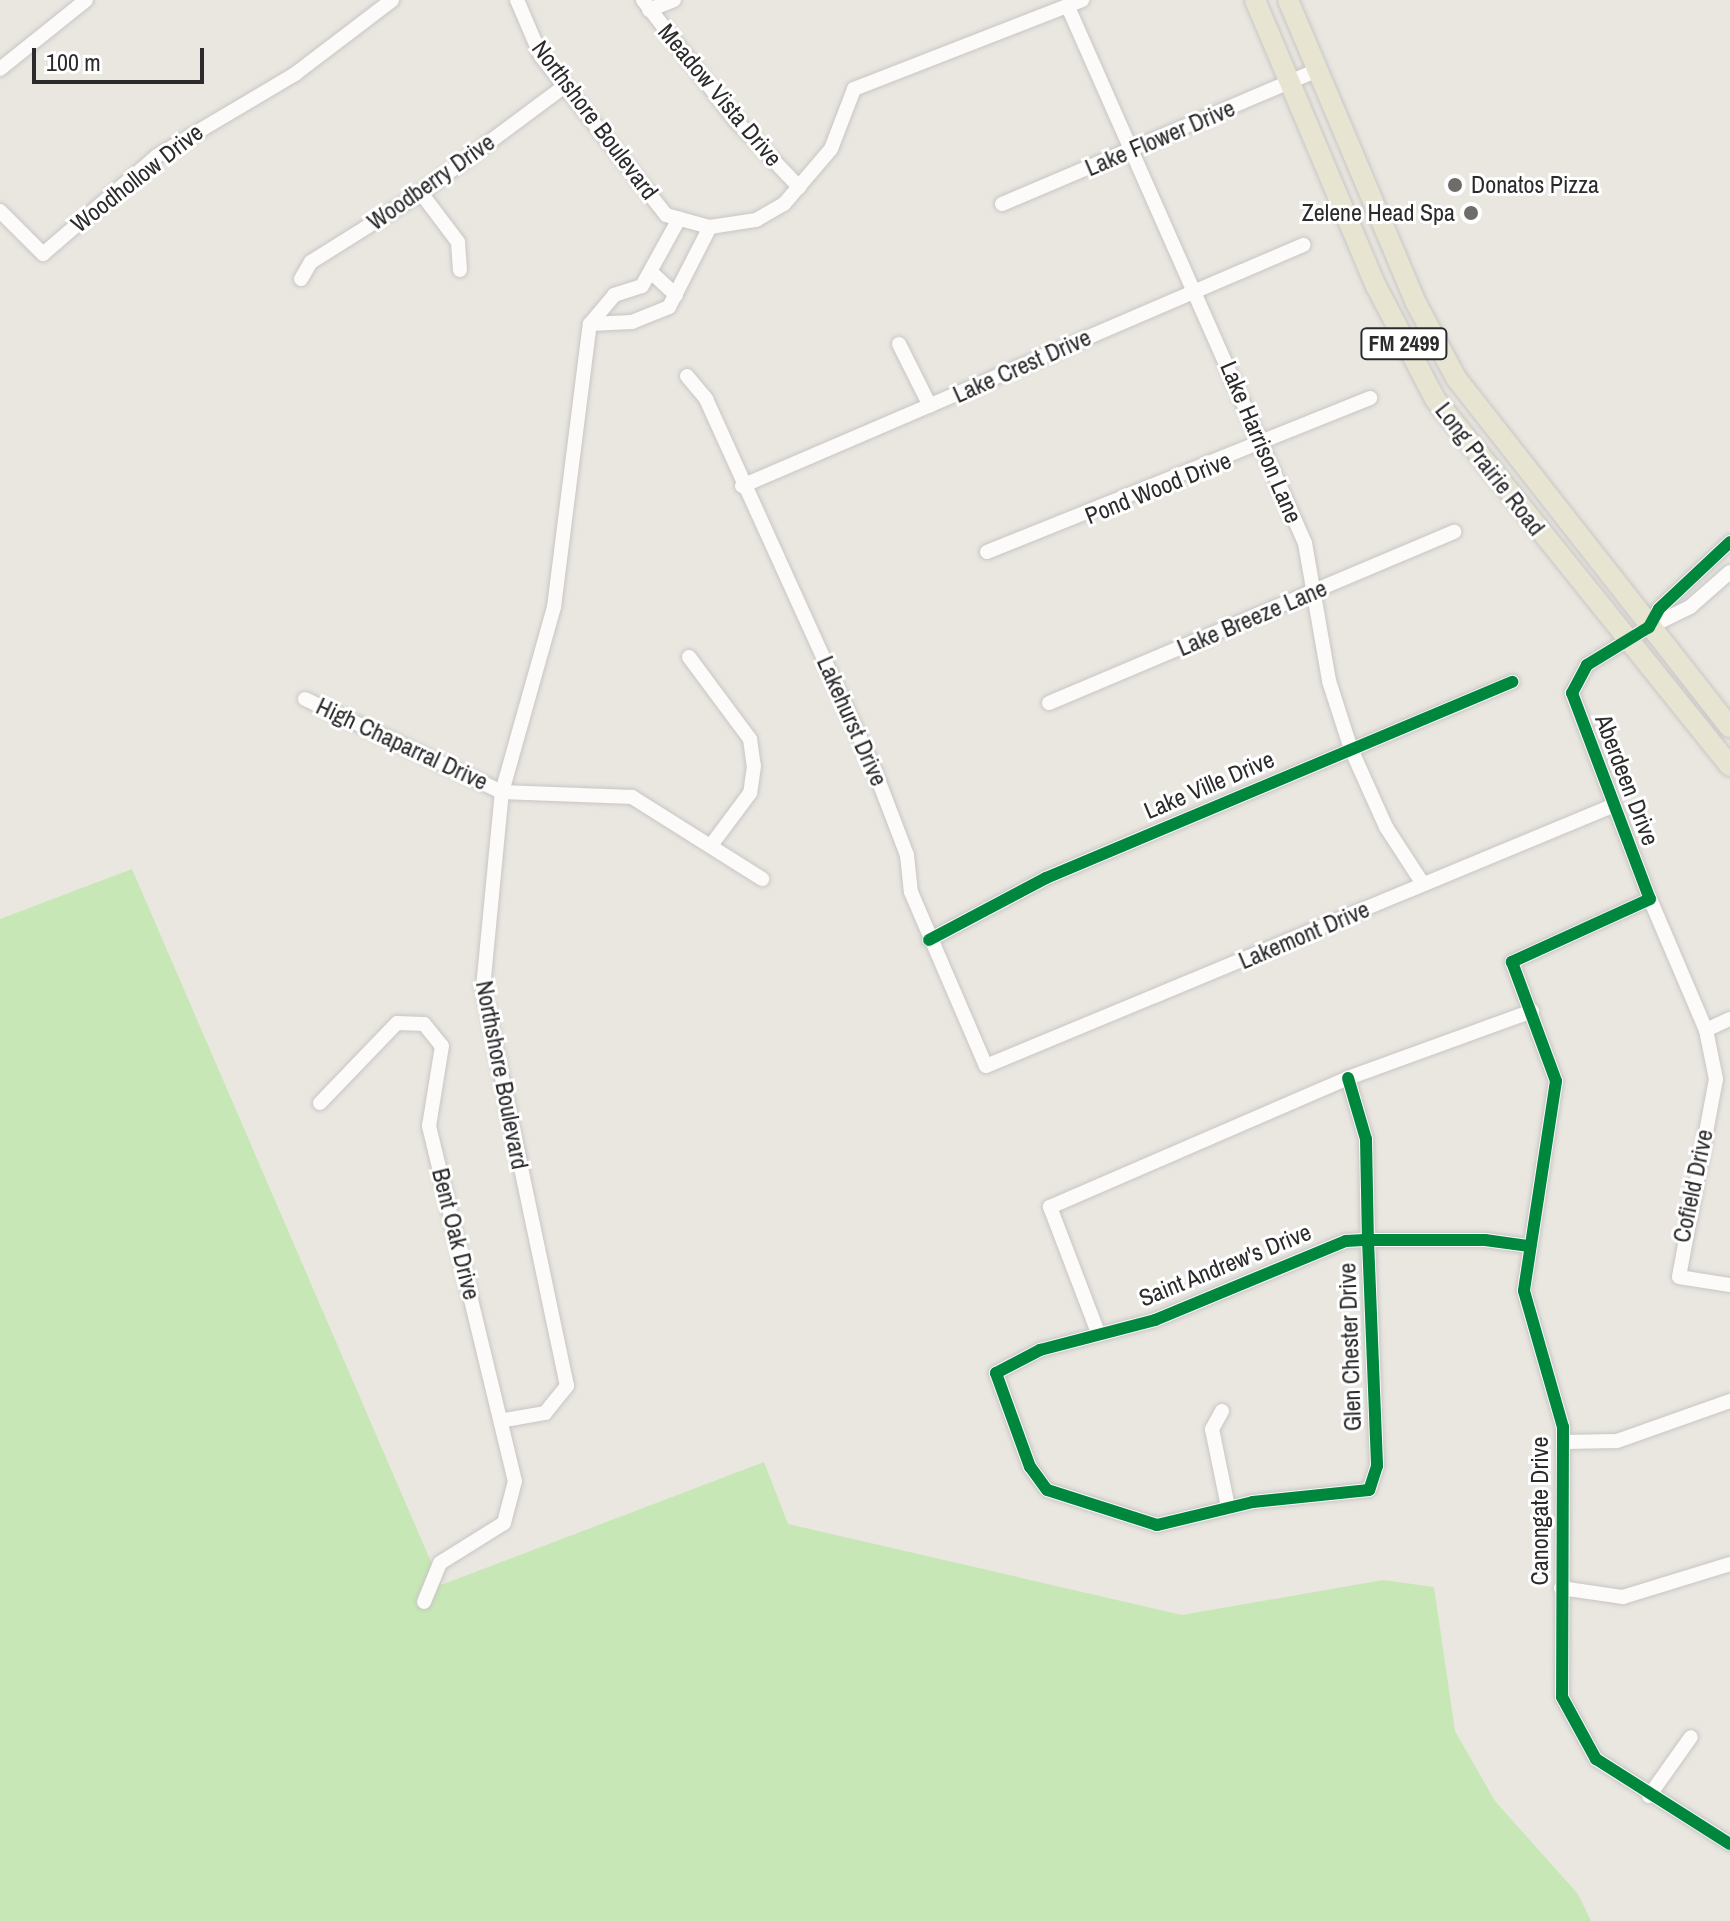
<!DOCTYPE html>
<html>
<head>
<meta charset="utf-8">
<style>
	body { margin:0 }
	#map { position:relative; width:1730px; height:1921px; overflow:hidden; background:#eae7e0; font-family:"Archivo Narrow",sans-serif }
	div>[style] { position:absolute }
	.green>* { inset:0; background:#c7e8b6 }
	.roads { filter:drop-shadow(0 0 2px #c7c6c6) drop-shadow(0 0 2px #c7c6c6) }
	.street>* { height:14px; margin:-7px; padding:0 7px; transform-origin:7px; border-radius:7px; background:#fcfbfa }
	.primary>* { height:20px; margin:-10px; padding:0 10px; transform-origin:10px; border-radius:10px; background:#e8e4d2 }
	.cycleway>* { height:12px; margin:-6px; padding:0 6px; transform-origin:6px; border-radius:6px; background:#00873e }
	.dots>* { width:22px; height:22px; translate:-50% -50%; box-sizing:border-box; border:4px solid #fff; border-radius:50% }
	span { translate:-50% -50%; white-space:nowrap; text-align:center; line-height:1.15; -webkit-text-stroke:6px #fff; paint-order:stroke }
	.shield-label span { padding:2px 6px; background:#fff; border:2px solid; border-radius:6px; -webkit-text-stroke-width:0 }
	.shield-label { font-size:22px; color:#2b2b2b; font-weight:700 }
	.street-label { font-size:24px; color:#2b2b2b }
	.poi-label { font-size:24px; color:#2b2b2b }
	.left { translate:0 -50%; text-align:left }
	.right { translate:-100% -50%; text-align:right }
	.scale { position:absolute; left:32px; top:48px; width:172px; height:36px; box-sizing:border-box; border:4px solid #2b2b2b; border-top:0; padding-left:10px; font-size:24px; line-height:28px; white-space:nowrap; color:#2b2b2b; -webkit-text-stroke:6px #fff; paint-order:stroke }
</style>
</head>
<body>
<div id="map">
	<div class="green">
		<div style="clip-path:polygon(132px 869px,441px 1585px,764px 1462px,788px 1524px,1182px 1615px,1383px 1580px,1434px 1587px,1455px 1731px,1495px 1801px,1578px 1894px,1591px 1921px,0 1921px,0 919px)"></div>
	</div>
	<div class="roads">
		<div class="street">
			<div style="left:517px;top:0;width:61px;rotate:66.8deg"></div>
			<div style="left:541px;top:56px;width:202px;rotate:51.8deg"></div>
			<div style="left:666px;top:215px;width:46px;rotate:15.3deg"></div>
			<div style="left:710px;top:227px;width:47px;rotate:-8.7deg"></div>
			<div style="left:756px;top:220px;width:32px;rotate:-30deg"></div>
			<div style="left:784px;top:204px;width:72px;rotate:-49.5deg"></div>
			<div style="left:831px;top:149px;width:64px;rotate:-69deg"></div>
			<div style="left:854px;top:89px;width:245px;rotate:-21.3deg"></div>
			<div style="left:643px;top:0;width:151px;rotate:52.5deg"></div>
			<div style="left:735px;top:120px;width:93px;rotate:46.3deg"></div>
			<div style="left:1068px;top:7px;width:586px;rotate:66.15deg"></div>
			<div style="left:1305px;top:543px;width:140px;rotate:80.1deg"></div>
			<div style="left:1329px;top:681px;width:71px;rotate:72.1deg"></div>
			<div style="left:1351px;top:749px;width:85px;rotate:65.8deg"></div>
			<div style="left:1386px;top:827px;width:68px;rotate:57deg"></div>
			<div style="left:649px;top:10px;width:27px;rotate:-22deg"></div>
			<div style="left:0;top:69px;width:110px;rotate:-38.7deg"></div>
			<div style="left:421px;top:193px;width:61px;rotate:52.9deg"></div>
			<div style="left:458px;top:242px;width:28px;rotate:86deg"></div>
			<div style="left:1002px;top:204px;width:343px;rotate:-23deg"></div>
			<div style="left:0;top:211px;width:61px;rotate:45deg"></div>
			<div style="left:43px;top:254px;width:150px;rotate:-40.7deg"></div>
			<div style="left:157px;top:156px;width:161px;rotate:-30.7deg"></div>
			<div style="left:295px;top:74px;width:122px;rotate:-37.3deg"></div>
			<div style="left:651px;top:272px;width:34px;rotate:43deg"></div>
			<div style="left:301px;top:279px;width:20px;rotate:-60deg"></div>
			<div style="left:311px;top:262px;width:130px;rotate:-32.1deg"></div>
			<div style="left:421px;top:193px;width:177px;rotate:-36.7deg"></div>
			<div style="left:590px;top:324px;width:42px;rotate:-2.7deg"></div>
			<div style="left:632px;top:322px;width:40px;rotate:-22deg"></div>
			<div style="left:669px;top:307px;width:90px;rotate:-62.9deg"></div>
			<div style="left:899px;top:344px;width:69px;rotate:63.4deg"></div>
			<div style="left:687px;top:376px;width:30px;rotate:50deg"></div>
			<div style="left:706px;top:399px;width:412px;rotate:65.6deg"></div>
			<div style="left:876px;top:774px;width:87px;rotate:69.1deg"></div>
			<div style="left:907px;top:855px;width:37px;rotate:84deg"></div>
			<div style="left:911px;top:892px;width:189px;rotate:66.7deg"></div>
			<div style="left:986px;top:1066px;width:678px;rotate:-22.55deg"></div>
			<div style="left:742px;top:486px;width:611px;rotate:-23.25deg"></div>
			<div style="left:1730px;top:542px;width:98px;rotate:136.7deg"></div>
			<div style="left:1659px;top:609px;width:21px;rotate:119deg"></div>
			<div style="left:1649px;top:627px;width:73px;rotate:148.5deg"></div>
			<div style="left:1587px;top:665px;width:32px;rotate:118deg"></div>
			<div style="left:1572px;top:693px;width:220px;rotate:69.3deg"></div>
			<div style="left:1650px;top:899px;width:152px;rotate:155.5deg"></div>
			<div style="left:1512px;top:962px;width:127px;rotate:69.7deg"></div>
			<div style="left:1556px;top:1081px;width:212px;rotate:98.7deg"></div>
			<div style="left:1524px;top:1291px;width:141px;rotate:74deg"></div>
			<div style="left:1563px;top:1427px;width:270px;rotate:90.2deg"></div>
			<div style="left:1562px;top:1697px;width:71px;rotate:61.3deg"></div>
			<div style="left:1596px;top:1759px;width:159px;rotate:32.4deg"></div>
			<div style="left:987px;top:552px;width:413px;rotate:-21.9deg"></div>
			<div style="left:1649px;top:627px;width:46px;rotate:-26deg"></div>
			<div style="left:1690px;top:607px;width:53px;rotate:-41.2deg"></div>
			<div style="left:689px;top:657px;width:102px;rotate:53.4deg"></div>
			<div style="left:750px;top:739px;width:27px;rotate:82deg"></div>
			<div style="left:754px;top:766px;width:27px;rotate:98deg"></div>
			<div style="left:750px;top:793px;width:64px;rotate:126.7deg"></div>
			<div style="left:305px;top:699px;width:218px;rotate:25.3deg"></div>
			<div style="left:502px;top:792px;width:130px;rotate:2.2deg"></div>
			<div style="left:632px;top:797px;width:154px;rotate:32.2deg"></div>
			<div style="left:1049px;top:703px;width:440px;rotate:-22.9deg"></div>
			<div style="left:1650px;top:899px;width:142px;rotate:66.9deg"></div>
			<div style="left:1706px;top:1030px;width:50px;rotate:78.5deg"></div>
			<div style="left:1716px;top:1079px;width:201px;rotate:100.6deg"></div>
			<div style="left:1679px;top:1277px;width:52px;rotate:8.9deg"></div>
			<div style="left:929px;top:940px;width:132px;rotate:-27.9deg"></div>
			<div style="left:1046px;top:878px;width:506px;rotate:-22.81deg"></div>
			<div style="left:1706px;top:1030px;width:26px;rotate:-25deg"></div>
			<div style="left:1348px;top:1078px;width:64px;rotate:73.6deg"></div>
			<div style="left:1366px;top:1139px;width:101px;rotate:88.9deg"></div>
			<div style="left:1368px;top:1240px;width:226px;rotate:87.7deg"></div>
			<div style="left:1377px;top:1466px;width:25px;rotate:108deg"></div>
			<div style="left:1369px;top:1490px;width:117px;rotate:174.1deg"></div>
			<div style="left:1253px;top:1502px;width:99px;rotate:166.5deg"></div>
			<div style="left:1157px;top:1525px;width:115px;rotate:-162.3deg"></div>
			<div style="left:1047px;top:1490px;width:29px;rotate:-126deg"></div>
			<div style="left:1030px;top:1467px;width:100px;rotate:-109.9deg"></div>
			<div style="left:996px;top:1373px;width:50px;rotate:-27.6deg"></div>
			<div style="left:1040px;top:1350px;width:119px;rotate:-14.6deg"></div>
			<div style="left:1155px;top:1320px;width:207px;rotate:-22.5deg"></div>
			<div style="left:1346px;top:1241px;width:22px;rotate:-3deg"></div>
			<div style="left:1368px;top:1240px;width:117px"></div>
			<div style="left:1485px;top:1240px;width:43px;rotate:7.9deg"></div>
			<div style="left:320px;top:1103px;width:111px;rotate:-46.1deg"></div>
			<div style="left:397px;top:1023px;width:27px;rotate:2deg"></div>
			<div style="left:424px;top:1024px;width:28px;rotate:51deg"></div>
			<div style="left:442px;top:1046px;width:81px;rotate:99.2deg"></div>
			<div style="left:429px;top:1126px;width:365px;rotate:76.4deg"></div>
			<div style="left:515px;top:1481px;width:43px;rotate:104.7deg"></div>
			<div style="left:504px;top:1523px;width:75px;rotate:148deg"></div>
			<div style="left:440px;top:1563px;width:42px;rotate:112.3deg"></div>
			<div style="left:1097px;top:1330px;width:132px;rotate:-110.9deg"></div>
			<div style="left:1050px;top:1207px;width:325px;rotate:-23.4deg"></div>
			<div style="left:1348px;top:1078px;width:196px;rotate:-20deg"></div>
			<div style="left:1222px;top:1411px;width:21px;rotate:119deg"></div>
			<div style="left:1212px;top:1429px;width:80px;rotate:78.4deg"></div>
			<div style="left:505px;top:1420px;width:41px;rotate:-9.9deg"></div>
			<div style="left:545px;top:1413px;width:35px;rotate:-51deg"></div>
			<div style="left:567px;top:1386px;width:407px;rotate:-101.9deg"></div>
			<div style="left:483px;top:988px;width:197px;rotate:-84.5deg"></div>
			<div style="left:502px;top:792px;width:192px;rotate:-74.3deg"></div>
			<div style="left:554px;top:607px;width:285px;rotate:-82.8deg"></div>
			<div style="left:590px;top:324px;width:38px;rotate:-50deg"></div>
			<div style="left:614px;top:295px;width:29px;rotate:-18deg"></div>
			<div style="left:642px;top:286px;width:77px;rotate:-61.1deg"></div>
			<div style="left:1564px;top:1442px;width:53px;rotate:-1.1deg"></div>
			<div style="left:1617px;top:1441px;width:120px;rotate:-19.5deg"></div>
			<div style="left:1561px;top:1588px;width:63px;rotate:8.3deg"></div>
			<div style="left:1623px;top:1597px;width:112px;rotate:-17.1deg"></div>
			<div style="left:1649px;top:1796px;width:72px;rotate:-54.6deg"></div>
		</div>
		<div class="primary">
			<div style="left:1255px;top:0;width:311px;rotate:67.1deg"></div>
			<div style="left:1376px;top:286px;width:127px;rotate:62.4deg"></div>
			<div style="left:1435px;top:399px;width:471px;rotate:51.2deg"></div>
			<div style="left:1288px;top:0;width:329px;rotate:67.1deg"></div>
			<div style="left:1416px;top:303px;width:85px;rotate:61.9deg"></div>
			<div style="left:1456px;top:378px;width:444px;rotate:51.9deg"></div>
		</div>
	</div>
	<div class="cycleway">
		<div style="left:1730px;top:542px;width:98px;rotate:136.7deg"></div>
		<div style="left:1659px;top:609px;width:21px;rotate:119deg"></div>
		<div style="left:1649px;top:627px;width:73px;rotate:148.5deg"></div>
		<div style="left:1587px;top:665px;width:32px;rotate:118deg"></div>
		<div style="left:1572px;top:693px;width:220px;rotate:69.3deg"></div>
		<div style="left:1650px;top:899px;width:152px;rotate:155.5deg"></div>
		<div style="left:1512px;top:962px;width:127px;rotate:69.7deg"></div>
		<div style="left:1556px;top:1081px;width:212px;rotate:98.7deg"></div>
		<div style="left:1524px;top:1291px;width:141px;rotate:74deg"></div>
		<div style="left:1563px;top:1427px;width:270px;rotate:90.2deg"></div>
		<div style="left:1562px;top:1697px;width:71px;rotate:61.3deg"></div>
		<div style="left:1596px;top:1759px;width:159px;rotate:32.4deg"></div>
		<div style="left:929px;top:940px;width:132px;rotate:-27.9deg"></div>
		<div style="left:1046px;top:878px;width:506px;rotate:-22.81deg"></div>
		<div style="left:1348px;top:1078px;width:64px;rotate:73.6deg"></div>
		<div style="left:1366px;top:1139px;width:101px;rotate:88.9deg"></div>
		<div style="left:1368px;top:1240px;width:226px;rotate:87.7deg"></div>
		<div style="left:1377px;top:1466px;width:25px;rotate:108deg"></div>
		<div style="left:1369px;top:1490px;width:117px;rotate:174.1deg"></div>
		<div style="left:1253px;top:1502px;width:99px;rotate:166.5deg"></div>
		<div style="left:1157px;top:1525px;width:115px;rotate:-162.3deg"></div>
		<div style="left:1047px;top:1490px;width:29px;rotate:-126deg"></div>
		<div style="left:1030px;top:1467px;width:100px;rotate:-109.9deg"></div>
		<div style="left:996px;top:1373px;width:50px;rotate:-27.6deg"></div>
		<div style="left:1040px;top:1350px;width:119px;rotate:-14.6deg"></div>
		<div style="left:1155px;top:1320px;width:207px;rotate:-22.5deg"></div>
		<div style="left:1346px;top:1241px;width:22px;rotate:-3deg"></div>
		<div style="left:1368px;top:1240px;width:117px"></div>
		<div style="left:1485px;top:1240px;width:43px;rotate:7.9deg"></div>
	</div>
	<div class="dots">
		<div style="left:1455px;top:185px;background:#6e6d6a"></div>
		<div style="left:1471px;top:213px;background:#6e6d6a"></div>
	</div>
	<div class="shield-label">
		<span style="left:1404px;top:344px">FM 2499</span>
	</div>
	<div class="street-label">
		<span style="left:720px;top:95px;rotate:50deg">Meadow Vista Drive</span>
		<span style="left:595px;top:120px;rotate:53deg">Northshore Boulevard</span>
		<span style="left:1160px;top:138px;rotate:-23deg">Lake Flower Drive</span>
		<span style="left:137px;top:178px;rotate:-38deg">Woodhollow Drive</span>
		<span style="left:431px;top:182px;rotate:-35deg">Woodberry Drive</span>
		<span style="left:1022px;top:366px;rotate:-24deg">Lake Crest Drive</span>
		<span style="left:1261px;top:442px;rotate:67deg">Lake Harrison Lane</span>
		<span style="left:1490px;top:469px;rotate:52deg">Long Prairie Road</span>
		<span style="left:1158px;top:488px;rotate:-22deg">Pond Wood Drive</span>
		<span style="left:1252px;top:618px;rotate:-23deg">Lake Breeze Lane</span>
		<span style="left:852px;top:721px;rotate:66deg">Lakehurst Drive</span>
		<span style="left:402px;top:744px;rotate:25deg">High Chaparral Drive</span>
		<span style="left:1627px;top:780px;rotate:69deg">Aberdeen Drive</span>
		<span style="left:1209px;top:785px;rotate:-23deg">Lake Ville Drive</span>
		<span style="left:1304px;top:935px;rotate:-23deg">Lakemont Drive</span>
		<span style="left:502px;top:1075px;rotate:79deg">Northshore Boulevard</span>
		<span style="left:1693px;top:1186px;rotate:-78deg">Cofield Drive</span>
		<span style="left:456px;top:1234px;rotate:76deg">Bent Oak Drive</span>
		<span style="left:1225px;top:1265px;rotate:-22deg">Saint Andrew's Drive</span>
		<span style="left:1350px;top:1347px;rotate:-92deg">Glen Chester Drive</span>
		<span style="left:1540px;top:1511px;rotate:-90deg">Canongate Drive</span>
	</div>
	<div class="poi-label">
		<span class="left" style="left:1471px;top:185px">Donatos Pizza</span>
		<span class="right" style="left:1455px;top:213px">Zelene Head Spa</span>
	</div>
	<div class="scale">100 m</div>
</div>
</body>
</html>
